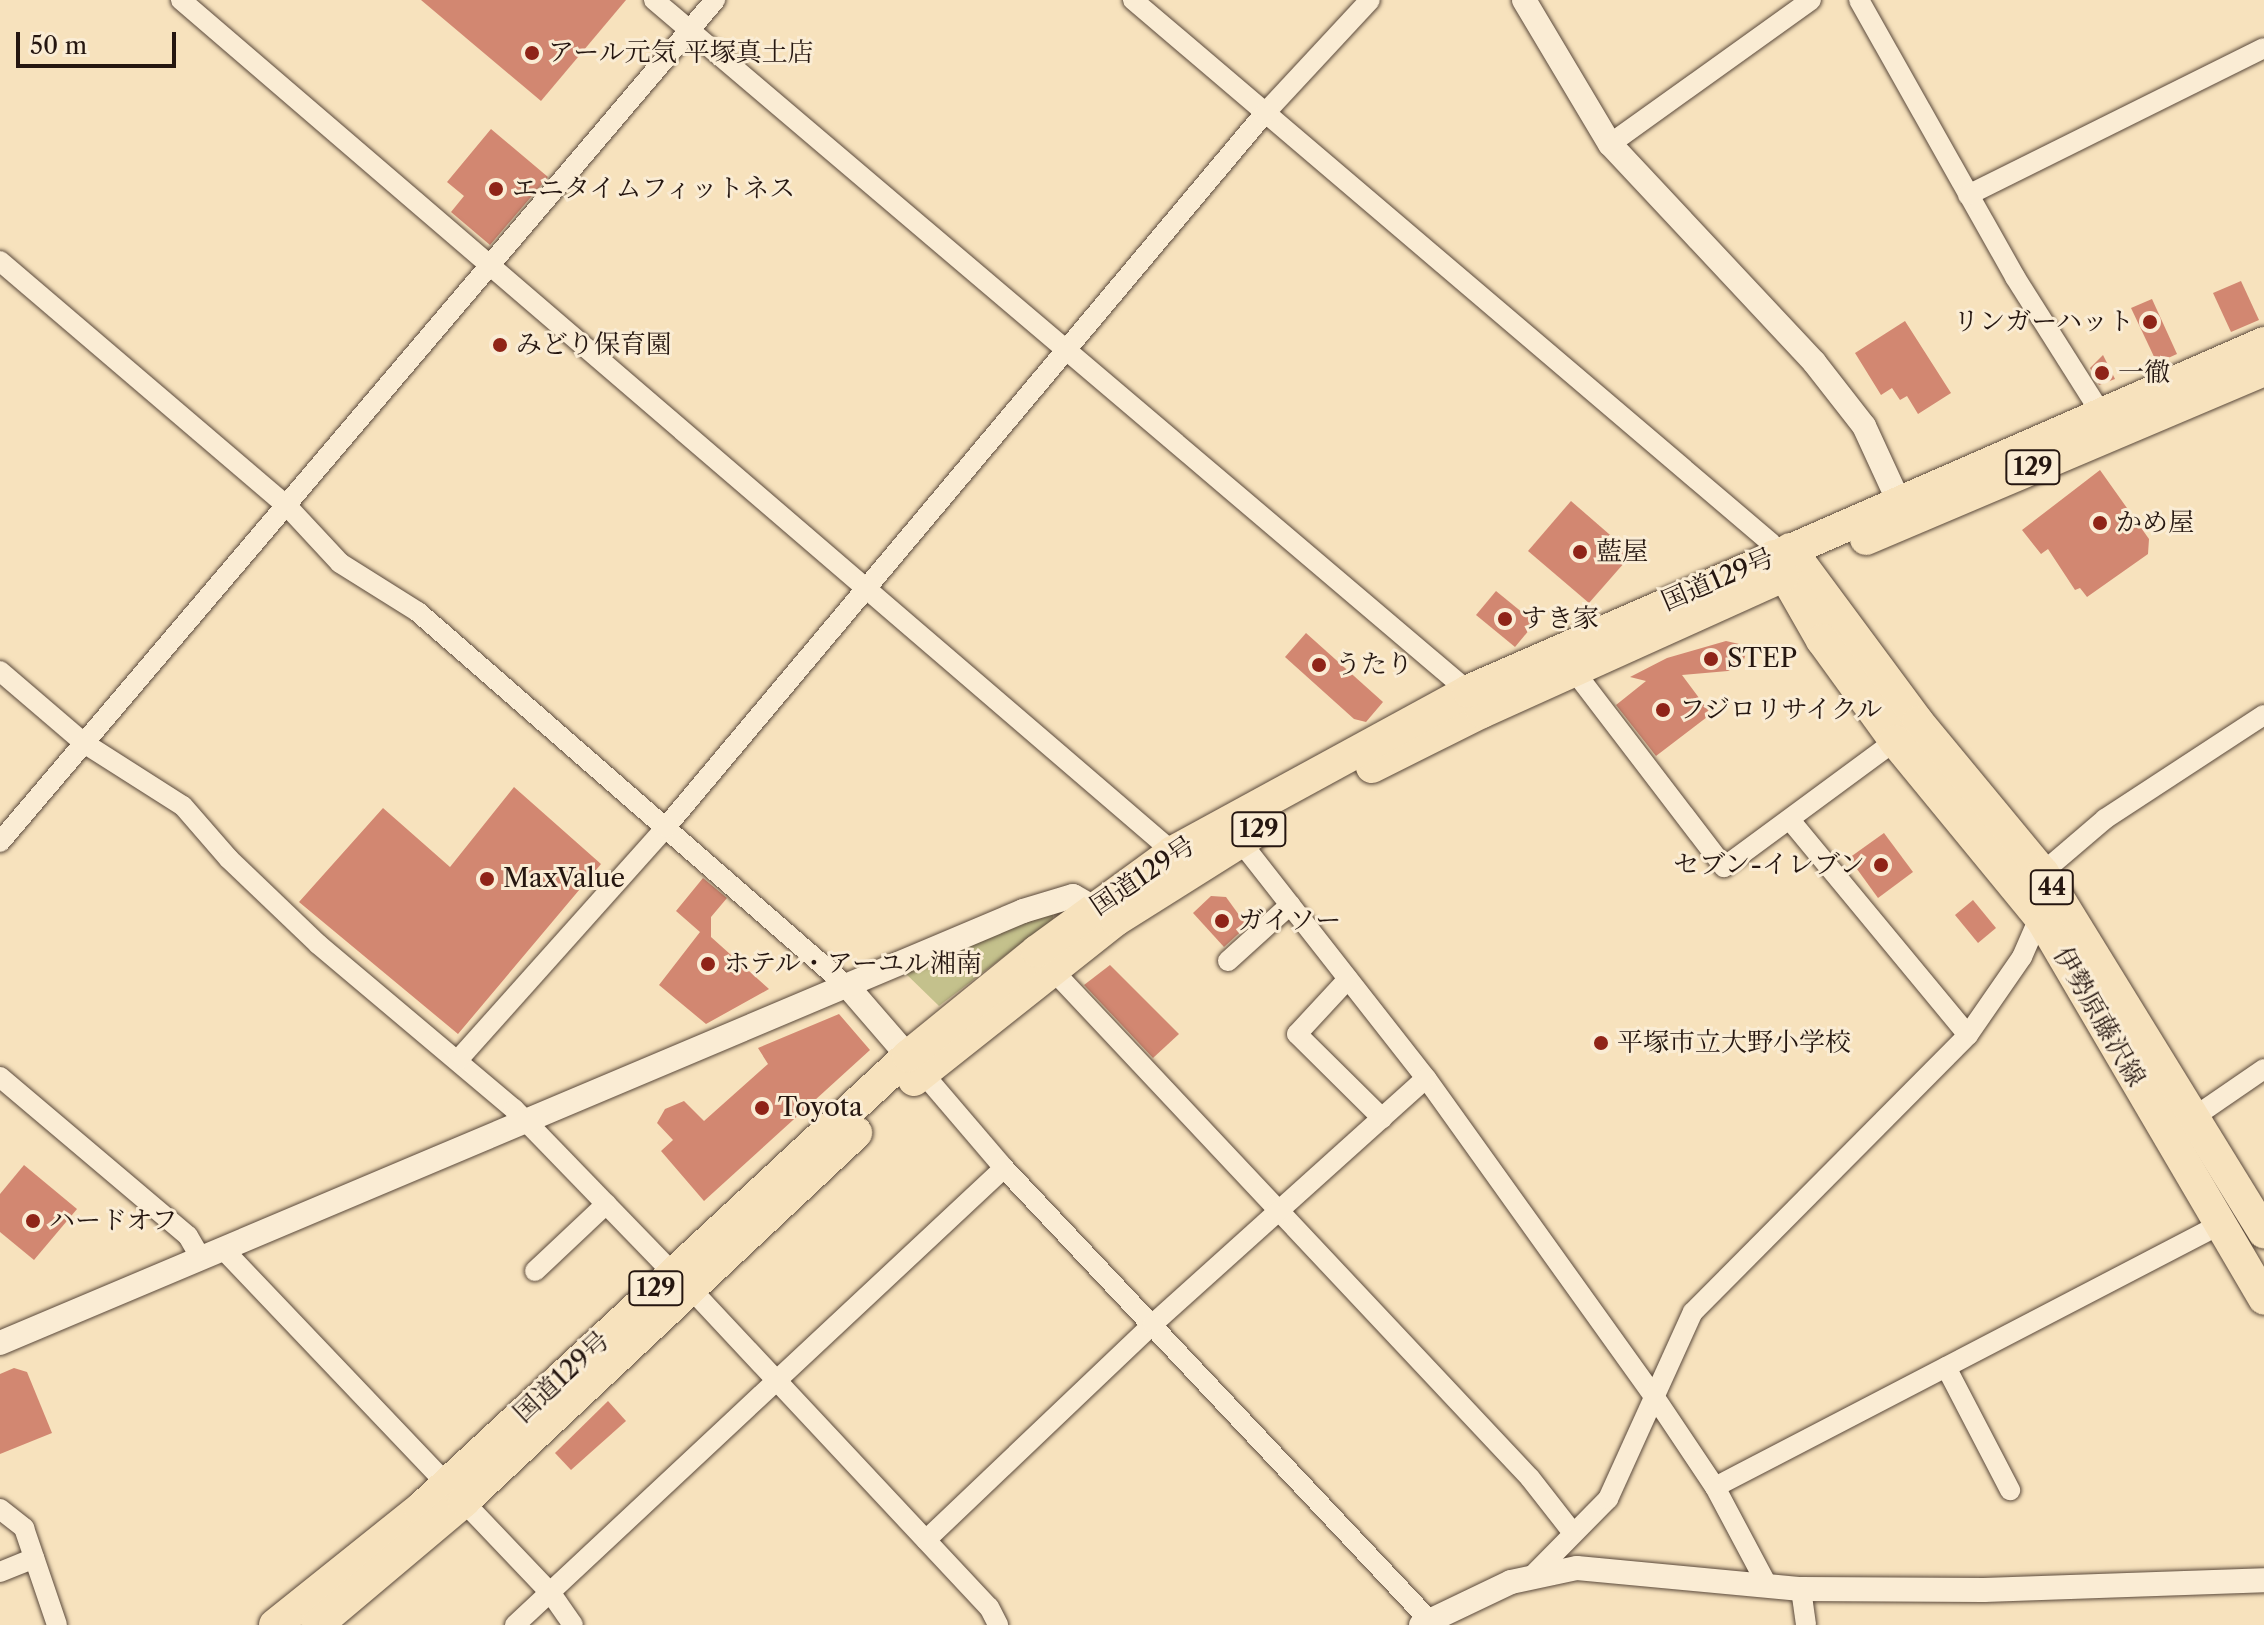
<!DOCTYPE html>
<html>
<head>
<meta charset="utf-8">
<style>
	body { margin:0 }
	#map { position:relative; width:2264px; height:1625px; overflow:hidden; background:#f7e2bd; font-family:"Libre Caslon Text","Noto Serif JP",serif }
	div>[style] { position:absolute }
	.green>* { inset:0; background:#c4c18c }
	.building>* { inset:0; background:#d28771 }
	.roads { filter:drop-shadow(0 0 2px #5a493b) drop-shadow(0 0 2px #5a493b) }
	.minor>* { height:20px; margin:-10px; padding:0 10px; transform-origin:10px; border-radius:10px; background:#faecd4 }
	.tertiary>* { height:24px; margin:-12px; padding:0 12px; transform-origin:12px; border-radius:12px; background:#faecd4 }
	.primary>* { height:32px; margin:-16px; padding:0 16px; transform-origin:16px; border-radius:16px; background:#f7e2bd }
	.trunk>* { height:32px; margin:-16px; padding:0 16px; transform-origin:16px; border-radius:16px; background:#f7e2bd }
	.dots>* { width:22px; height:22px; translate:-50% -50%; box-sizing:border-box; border:4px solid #faecd4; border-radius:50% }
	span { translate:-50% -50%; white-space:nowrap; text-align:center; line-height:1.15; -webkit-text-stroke:6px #faecd4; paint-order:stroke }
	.shield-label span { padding:2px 6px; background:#faecd4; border:2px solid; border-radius:6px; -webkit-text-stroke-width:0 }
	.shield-label { font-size:24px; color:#251610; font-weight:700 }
	.poi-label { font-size:26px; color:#251610 }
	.left { translate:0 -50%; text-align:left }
	.right { translate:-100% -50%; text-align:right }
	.street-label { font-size:26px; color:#251610 }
	.scale { position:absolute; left:16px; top:32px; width:160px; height:36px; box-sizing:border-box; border:4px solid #251610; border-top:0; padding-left:10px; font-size:24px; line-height:28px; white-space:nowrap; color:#251610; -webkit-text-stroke:6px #faecd4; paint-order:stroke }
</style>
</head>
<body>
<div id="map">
	<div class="green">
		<div style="clip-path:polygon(1053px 911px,1053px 919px,939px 1006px,902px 970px)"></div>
	</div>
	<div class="building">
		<div style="clip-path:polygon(421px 0,626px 0,541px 101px)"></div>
		<div style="clip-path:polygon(491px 129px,548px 177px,490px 245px,451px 212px,464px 196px,447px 182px)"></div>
		<div style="clip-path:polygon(2241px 281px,2259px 320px,2231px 332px,2213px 293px)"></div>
		<div style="clip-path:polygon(2152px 299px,2177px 354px,2157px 363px,2131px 308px)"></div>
		<div style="clip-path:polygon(1905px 321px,1951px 393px,1918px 414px,1907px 396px,1900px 400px,1892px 388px,1881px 395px,1855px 353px)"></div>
		<div style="clip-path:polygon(2103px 355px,2115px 379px,2099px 385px,2090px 368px)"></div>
		<div style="clip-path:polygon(2100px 470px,2149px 539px,2148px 554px,2087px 597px,2080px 588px,2075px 590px,2048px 549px,2041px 554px,2022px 530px)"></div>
		<div style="clip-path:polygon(1571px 501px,1632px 554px,1589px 603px,1528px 551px)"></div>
		<div style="clip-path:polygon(1496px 591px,1535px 623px,1515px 647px,1476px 615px)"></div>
		<div style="clip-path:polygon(1306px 633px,1383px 702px,1366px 722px,1354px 719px,1285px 657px)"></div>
		<div style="clip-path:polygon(1726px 641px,1748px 646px,1743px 663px,1728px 671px,1682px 675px,1711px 714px,1656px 756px,1616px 705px,1646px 681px,1630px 677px,1667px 658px)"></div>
		<div style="clip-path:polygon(514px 787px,601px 864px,458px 1034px,299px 902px,383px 808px,450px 867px)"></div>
		<div style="clip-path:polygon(1884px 833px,1913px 872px,1878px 898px,1849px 858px)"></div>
		<div style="clip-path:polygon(703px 878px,727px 898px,711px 917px,711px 937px,769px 989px,706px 1024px,659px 985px,700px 932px,676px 911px)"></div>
		<div style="clip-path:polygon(1211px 896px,1226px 897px,1247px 926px,1224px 947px,1193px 913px)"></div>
		<div style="clip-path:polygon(1973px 900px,1996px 928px,1978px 943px,1955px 915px)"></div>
		<div style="clip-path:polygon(1110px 965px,1179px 1034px,1153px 1058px,1084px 985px)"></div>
		<div style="clip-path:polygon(839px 1014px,870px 1050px,704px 1201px,661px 1151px,673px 1140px,657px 1123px,665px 1109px,684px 1101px,704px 1121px,768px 1064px,758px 1048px)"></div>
		<div style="clip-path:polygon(24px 1165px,77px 1209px,34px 1260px,0 1232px,0 1194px)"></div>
		<div style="clip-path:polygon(14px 1368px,27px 1372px,52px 1433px,0 1454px,0 1374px)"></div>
		<div style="clip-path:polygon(608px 1401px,626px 1421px,571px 1470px,555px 1453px)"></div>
	</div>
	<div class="roads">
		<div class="minor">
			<div style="left:181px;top:0;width:1308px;rotate:40.66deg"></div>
			<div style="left:654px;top:0;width:1068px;rotate:40.33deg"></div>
			<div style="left:1133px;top:0;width:838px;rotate:40.4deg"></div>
			<div style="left:1859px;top:0;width:318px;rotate:60.6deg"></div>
			<div style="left:2015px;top:277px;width:161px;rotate:57.7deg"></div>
			<div style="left:1610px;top:144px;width:247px;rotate:-35.6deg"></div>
			<div style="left:1968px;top:195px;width:330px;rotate:-26.4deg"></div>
			<div style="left:0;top:261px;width:379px;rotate:40.5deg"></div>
			<div style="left:288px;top:507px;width:76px;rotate:47.1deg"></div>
			<div style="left:340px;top:563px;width:92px;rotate:32.1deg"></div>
			<div style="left:418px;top:612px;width:572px;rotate:41.1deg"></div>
			<div style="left:1568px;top:663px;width:257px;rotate:52.6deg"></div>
			<div style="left:1724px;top:867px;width:212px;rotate:-36.4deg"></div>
			<div style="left:0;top:671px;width:111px;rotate:40.6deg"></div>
			<div style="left:84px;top:743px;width:117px;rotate:32.5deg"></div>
			<div style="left:183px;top:806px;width:70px;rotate:49deg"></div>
			<div style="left:229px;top:859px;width:123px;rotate:43.7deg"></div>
			<div style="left:318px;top:944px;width:256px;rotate:40.1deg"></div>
			<div style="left:514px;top:1109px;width:227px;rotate:45.9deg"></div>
			<div style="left:1790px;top:820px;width:279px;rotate:50.4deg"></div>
			<div style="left:1233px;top:832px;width:313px;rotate:51.9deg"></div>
			<div style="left:1426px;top:1078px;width:395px;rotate:54.4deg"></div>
			<div style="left:1656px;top:1399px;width:106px;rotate:56.2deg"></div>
			<div style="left:1715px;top:1487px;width:111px;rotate:62deg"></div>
			<div style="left:0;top:842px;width:1105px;rotate:-49.66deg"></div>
			<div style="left:2036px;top:878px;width:91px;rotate:-40.5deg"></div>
			<div style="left:2105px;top:819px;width:190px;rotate:-33.2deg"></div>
			<div style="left:1228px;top:961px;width:84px;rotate:-42.1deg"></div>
			<div style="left:1047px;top:964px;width:705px;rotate:46.78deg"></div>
			<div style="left:1530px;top:1478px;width:70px;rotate:52deg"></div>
			<div style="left:1348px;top:979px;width:75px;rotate:132.8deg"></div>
			<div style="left:1297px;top:1034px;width:120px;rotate:44.7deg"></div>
			<div style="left:458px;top:1060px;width:312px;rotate:-48.2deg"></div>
			<div style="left:666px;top:827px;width:932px;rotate:-50.01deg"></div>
			<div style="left:1265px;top:113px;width:154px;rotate:-47.1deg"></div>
			<div style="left:916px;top:1065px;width:135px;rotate:49.5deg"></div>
			<div style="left:1004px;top:1168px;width:622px;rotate:46.76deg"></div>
			<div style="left:0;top:1077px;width:246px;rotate:40.2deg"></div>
			<div style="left:188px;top:1236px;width:24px;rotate:60deg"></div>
			<div style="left:2194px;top:1117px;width:85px;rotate:-34.4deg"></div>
			<div style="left:222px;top:1248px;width:475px;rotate:46.4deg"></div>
			<div style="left:550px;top:1592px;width:40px;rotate:55.1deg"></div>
			<div style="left:535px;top:1271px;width:98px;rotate:-43.3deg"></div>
			<div style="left:690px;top:1288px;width:437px;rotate:46.9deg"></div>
			<div style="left:989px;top:1607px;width:20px;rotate:63deg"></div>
			<div style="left:1946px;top:1367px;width:139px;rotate:62.5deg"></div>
			<div style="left:1715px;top:1487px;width:568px;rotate:-27.47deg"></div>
			<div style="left:0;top:1509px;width:31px;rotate:38deg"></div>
			<div style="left:24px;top:1528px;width:102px;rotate:71.2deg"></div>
			<div style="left:926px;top:1540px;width:313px;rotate:-43.6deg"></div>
			<div style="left:1153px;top:1324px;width:367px;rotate:-42deg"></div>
			<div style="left:0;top:1572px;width:37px;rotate:-22deg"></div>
			<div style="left:1533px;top:1575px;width:107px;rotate:-45.4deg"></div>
			<div style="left:1608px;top:1499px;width:205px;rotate:-65.6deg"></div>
			<div style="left:1693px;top:1312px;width:390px;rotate:-45.2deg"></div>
			<div style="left:1968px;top:1035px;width:95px;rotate:-55.3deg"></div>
			<div style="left:2022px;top:957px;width:50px;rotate:-66.5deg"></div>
			<div style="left:1801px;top:1589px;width:36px;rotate:82deg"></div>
			<div style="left:515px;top:1625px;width:669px;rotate:-43.06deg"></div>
		</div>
		<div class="tertiary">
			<div style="left:1524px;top:0;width:168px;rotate:59.2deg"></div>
			<div style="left:1610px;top:144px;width:299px;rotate:46.9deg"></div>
			<div style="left:1814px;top:362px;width:81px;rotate:52deg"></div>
			<div style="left:1864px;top:426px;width:81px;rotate:65.3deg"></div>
			<div style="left:1898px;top:500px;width:16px;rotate:38deg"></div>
			<div style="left:849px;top:988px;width:90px;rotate:49.1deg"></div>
			<div style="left:0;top:1343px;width:1110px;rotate:-22.89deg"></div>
			<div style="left:1023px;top:911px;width:52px;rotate:-16.7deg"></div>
			<div style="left:1073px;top:896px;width:24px;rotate:30deg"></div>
			<div style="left:1421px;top:1625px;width:100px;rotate:-25.5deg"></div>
			<div style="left:1511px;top:1582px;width:67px;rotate:-12deg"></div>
			<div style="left:1577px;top:1568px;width:225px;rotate:5.4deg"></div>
			<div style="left:1801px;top:1589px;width:183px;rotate:0.3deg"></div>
			<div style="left:1984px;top:1590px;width:280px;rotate:-2deg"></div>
		</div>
		<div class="primary">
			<div style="left:1790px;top:549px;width:215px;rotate:53.5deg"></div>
			<div style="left:1918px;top:722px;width:196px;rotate:50.4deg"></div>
			<div style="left:2043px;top:873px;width:422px;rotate:58.4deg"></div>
			<div style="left:1774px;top:556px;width:97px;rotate:60.3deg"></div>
			<div style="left:1822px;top:640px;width:125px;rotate:54.1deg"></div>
			<div style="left:1895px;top:741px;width:232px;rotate:50.6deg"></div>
			<div style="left:2042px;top:920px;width:439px;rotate:59.6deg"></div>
		</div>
		<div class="trunk">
			<div style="left:1866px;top:539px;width:432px;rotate:-23deg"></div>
			<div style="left:1372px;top:767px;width:123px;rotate:-26.6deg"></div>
			<div style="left:1482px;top:712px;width:330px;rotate:-24.3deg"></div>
			<div style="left:914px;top:1080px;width:258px;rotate:-38.4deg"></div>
			<div style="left:1116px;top:920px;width:176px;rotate:-32.2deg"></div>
			<div style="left:275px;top:1625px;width:186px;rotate:-38.7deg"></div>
			<div style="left:420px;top:1509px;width:666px;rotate:-42.87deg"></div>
			<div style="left:908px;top:1056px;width:166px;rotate:-39.1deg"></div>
			<div style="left:1037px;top:951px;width:168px;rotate:-36.1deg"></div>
			<div style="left:1173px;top:852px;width:336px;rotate:-28.6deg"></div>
			<div style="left:1468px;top:691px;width:869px;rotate:-23.61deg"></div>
			<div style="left:317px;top:1625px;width:192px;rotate:-40.1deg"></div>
			<div style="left:464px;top:1501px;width:538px;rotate:-43.19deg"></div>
		</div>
	</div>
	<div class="dots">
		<div style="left:532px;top:53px;background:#8f2418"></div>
		<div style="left:496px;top:189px;background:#8f2418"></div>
		<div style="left:2150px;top:322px;background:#8f2418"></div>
		<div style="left:500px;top:345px;background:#8f2418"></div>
		<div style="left:2102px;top:373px;background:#8f2418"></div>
		<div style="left:2100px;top:523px;background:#8f2418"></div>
		<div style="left:1580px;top:552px;background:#8f2418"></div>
		<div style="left:1505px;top:619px;background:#8f2418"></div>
		<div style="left:1711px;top:659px;background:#8f2418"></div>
		<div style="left:1319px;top:665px;background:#8f2418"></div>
		<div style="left:1663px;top:710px;background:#8f2418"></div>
		<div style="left:1881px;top:865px;background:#8f2418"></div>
		<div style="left:487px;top:879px;background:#8f2418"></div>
		<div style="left:1222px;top:921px;background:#8f2418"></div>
		<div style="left:708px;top:964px;background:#8f2418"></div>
		<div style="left:1601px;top:1043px;background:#8f2418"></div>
		<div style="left:762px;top:1108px;background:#8f2418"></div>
		<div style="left:33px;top:1221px;background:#8f2418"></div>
	</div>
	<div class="shield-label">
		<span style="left:2033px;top:467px">129</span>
		<span style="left:1259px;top:829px">129</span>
		<span style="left:2052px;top:887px">44</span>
		<span style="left:656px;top:1288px">129</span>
	</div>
	<div class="poi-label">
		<span class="left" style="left:548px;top:53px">アール元気 平塚真土店</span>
		<span class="left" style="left:512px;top:189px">エニタイムフィットネス</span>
		<span class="right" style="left:2134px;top:322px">リンガーハット</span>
		<span class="left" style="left:516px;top:345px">みどり保育園</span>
		<span class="left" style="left:2118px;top:373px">一徹</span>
		<span class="left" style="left:2116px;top:523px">かめ屋</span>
		<span class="left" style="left:1596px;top:552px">藍屋</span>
		<span class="left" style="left:1521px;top:619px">すき家</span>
		<span class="left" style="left:1727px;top:659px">STEP</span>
		<span class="left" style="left:1335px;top:665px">うたり</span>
		<span class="left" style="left:1679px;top:710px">フジロリサイクル</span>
		<span class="right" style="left:1865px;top:865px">セブン-イレブン</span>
		<span class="left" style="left:503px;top:879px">MaxValue</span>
		<span class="left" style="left:1238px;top:921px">ガイソー</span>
		<span class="left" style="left:724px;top:964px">ホテル・アーユル湘南</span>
		<span class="left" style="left:1617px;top:1043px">平塚市立大野小学校</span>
		<span class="left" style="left:778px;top:1108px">Toyota</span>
		<span class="left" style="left:49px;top:1221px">ハードオフ</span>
	</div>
	<div class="street-label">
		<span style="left:1718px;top:580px;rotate:-23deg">国道129号</span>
		<span style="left:1143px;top:876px;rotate:-34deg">国道129号</span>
		<span style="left:2099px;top:1017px;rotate:60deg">伊勢原藤沢線</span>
		<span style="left:562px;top:1377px;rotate:-43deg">国道129号</span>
	</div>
	<div class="scale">50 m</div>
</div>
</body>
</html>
